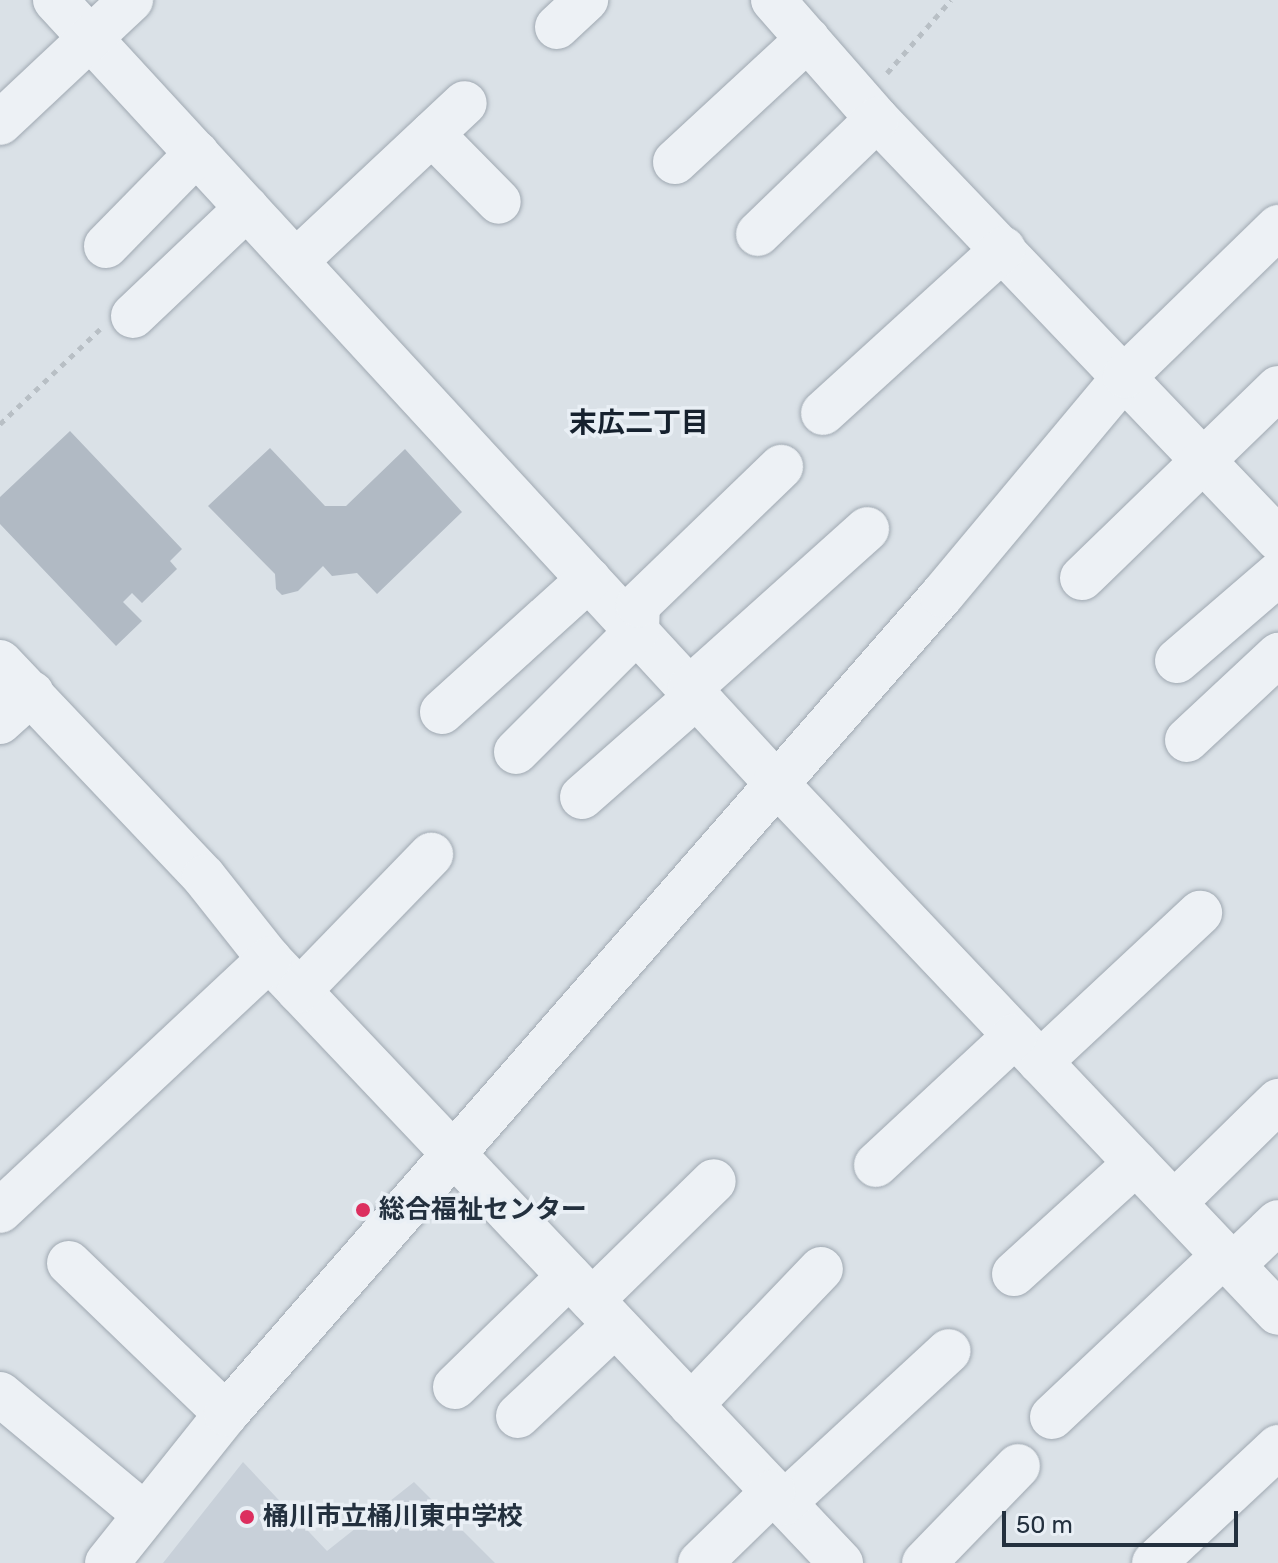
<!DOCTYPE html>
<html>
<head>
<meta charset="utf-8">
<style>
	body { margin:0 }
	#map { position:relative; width:1278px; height:1563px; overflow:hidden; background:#dae1e7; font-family:Rubik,"Noto Sans JP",sans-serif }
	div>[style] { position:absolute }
	.built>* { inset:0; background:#c8d0d9 }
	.building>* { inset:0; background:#b1bac4 }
	.path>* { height:5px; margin-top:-2.5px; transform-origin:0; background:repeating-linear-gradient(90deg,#b8bfc5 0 6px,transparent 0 12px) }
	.roads { filter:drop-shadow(0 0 2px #9fa8b1) drop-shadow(0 0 2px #9fa8b1) }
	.minor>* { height:44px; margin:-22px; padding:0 22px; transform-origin:22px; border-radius:22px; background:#edf1f5 }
	.dots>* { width:22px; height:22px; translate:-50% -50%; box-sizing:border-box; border:4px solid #e9eff5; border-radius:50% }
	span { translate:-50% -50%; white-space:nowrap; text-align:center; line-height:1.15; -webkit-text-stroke:7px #e9eff5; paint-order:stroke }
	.poi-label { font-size:26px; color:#23303e; font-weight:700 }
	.left { translate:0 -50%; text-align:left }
	.neighbourhood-label { font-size:28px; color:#16212e; font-weight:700 }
	.scale { position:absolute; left:1002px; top:1511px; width:236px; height:36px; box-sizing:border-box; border:4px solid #23303e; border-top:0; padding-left:10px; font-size:24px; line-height:28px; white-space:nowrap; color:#23303e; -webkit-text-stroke:6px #e9eff5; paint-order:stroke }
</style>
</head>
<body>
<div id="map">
	<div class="built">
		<div style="clip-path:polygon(243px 1462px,327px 1551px,414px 1482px,495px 1563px,163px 1563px)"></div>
	</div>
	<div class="building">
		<div style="clip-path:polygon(70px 431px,182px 549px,170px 561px,177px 569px,142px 603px,132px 593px,123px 602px,142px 621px,116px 646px,0 524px,0 497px)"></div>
		<div style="clip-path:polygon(270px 448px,325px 506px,346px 506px,405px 449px,462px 512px,377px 594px,357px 573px,332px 576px,323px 566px,298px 591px,282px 595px,276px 589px,275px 574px,208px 506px)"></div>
	</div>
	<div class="path">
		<div style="left:887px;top:73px;width:97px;rotate:-48.8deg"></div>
		<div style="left:0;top:424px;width:138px;rotate:-43.5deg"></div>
	</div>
	<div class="roads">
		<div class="minor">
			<div style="left:55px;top:0;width:1063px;rotate:47.36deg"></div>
			<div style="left:775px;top:782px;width:731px;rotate:46.55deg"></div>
			<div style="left:773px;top:0;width:158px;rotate:48.8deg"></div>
			<div style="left:877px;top:119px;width:581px;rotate:46.33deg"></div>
			<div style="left:557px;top:27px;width:40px;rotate:-43deg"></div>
			<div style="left:0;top:123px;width:180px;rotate:-43.2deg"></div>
			<div style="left:432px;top:134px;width:95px;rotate:45.4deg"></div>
			<div style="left:675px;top:162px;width:181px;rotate:-42.8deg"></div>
			<div style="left:758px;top:234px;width:165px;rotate:-44deg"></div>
			<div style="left:106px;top:246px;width:130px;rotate:-45.6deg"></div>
			<div style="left:296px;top:261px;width:231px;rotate:-43.1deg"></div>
			<div style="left:133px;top:316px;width:157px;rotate:-43.5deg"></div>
			<div style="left:823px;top:413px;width:244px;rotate:-42.3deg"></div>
			<div style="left:1082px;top:578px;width:273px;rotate:-44.1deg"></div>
			<div style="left:1177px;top:661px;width:133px;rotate:-40.7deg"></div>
			<div style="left:0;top:662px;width:296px;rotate:46.5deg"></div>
			<div style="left:204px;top:877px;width:105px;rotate:51.6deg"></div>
			<div style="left:269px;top:959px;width:832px;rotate:46.56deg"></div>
			<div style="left:690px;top:688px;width:238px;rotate:-41.9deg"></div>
			<div style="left:442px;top:712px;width:198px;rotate:-42.1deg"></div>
			<div style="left:0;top:722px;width:43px;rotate:-42.2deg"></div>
			<div style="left:1187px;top:740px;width:125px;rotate:-43deg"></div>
			<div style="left:516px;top:752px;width:171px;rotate:-45deg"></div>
			<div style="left:637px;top:631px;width:26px;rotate:-88deg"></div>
			<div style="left:638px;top:605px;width:199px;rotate:-44deg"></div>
			<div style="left:582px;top:797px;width:153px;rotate:-41.3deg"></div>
			<div style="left:299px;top:991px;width:190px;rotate:-45.9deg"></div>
			<div style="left:1040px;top:1062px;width:219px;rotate:-43deg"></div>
			<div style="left:876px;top:1165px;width:190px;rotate:-42.9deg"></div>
			<div style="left:1174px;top:1203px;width:146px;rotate:-44.4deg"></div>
			<div style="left:0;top:1211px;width:369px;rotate:-43.1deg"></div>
			<div style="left:69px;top:1263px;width:218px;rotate:43.9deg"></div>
			<div style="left:1233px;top:1265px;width:62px;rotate:-43.7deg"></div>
			<div style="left:1014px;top:1274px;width:165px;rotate:-42.3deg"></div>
			<div style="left:592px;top:1300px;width:170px;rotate:-44.3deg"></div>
			<div style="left:455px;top:1387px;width:159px;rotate:-44.2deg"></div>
			<div style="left:0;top:1394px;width:187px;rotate:39.8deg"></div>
			<div style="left:691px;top:1405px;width:188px;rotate:-46.3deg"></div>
			<div style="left:518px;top:1416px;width:133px;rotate:-43.2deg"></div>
			<div style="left:1052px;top:1417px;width:236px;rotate:-43.3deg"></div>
			<div style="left:784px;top:1503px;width:224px;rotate:-42.7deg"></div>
			<div style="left:107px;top:1563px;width:191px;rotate:-51.4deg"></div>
			<div style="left:226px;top:1414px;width:1088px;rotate:-48.84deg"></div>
			<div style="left:942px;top:595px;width:285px;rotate:-50.1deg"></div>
			<div style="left:1125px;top:376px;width:214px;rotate:-44.2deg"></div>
			<div style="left:700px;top:1563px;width:102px;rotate:-44.2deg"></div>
			<div style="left:924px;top:1563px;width:135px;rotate:-45.9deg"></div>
			<div style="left:1154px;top:1563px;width:170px;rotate:-43.1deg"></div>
		</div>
	</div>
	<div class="dots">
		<div style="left:363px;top:1210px;background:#dc2f5f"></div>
		<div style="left:247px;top:1517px;background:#dc2f5f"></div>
	</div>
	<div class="poi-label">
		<span class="left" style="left:379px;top:1210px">総合福祉センター</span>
		<span class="left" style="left:263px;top:1517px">桶川市立桶川東中学校</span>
	</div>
	<div class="neighbourhood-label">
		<span style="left:639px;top:423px">末広二丁目</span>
	</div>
	<div class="scale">50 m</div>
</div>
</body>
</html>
